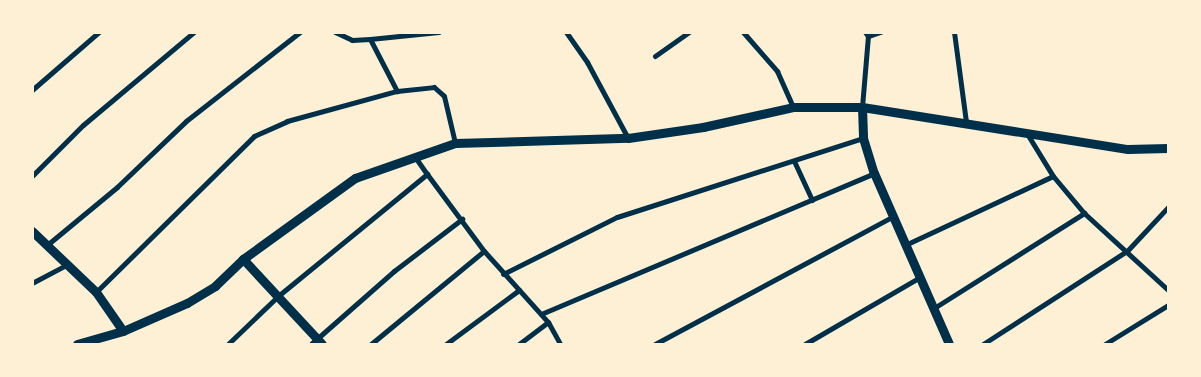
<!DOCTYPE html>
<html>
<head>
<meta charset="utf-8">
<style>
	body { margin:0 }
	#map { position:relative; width:1201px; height:377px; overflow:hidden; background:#fdf0d5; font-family:"Space Grotesk",sans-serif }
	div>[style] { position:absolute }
	.minor>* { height:5px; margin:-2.5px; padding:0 2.5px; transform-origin:2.5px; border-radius:2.5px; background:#003049 }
	.tertiary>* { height:9px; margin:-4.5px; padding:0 4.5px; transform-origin:4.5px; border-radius:4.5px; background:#003049 }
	span { translate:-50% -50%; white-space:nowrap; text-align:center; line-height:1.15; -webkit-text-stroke:4.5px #fdf0d5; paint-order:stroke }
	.frame { position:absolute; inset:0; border:34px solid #fdf0d5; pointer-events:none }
</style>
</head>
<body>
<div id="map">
	<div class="minor">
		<div style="left:335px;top:32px;width:19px;rotate:25deg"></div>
		<div style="left:352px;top:40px;width:18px;rotate:-3deg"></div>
		<div style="left:370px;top:39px;width:59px;rotate:62.6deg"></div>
		<div style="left:397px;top:91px;width:37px;rotate:-6deg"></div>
		<div style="left:434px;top:87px;width:13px;rotate:42deg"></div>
		<div style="left:444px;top:96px;width:48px;rotate:76.8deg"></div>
		<div style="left:566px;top:32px;width:37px;rotate:55deg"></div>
		<div style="left:587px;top:62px;width:86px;rotate:61.7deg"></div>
		<div style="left:743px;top:32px;width:52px;rotate:48.9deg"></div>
		<div style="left:777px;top:71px;width:39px;rotate:66deg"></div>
		<div style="left:954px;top:32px;width:91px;rotate:82.4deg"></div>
		<div style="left:868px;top:36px;width:13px;rotate:-18deg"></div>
		<div style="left:370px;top:39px;width:69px;rotate:-5.8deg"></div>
		<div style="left:655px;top:56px;width:42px;rotate:-35.2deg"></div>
		<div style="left:32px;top:90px;width:89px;rotate:-40.9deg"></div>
		<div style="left:862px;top:107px;width:71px;rotate:-85.2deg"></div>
		<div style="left:868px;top:36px;width:5px;rotate:-127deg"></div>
		<div style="left:1026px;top:132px;width:52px;rotate:58.5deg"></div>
		<div style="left:1053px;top:176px;width:48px;rotate:50deg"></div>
		<div style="left:1084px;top:213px;width:114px;rotate:42.5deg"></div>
		<div style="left:415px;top:157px;width:21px;rotate:55deg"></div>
		<div style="left:794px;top:161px;width:43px;rotate:65.2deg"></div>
		<div style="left:32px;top:176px;width:72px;rotate:-45deg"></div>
		<div style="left:83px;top:125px;width:145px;rotate:-40deg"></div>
		<div style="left:47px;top:245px;width:91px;rotate:-39.6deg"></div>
		<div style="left:117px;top:187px;width:95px;rotate:-43.7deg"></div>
		<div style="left:186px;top:121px;width:145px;rotate:-38deg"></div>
		<div style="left:905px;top:245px;width:163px;rotate:-25deg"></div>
		<div style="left:503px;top:274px;width:127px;rotate:-26.6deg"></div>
		<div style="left:617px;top:217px;width:258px;rotate:-17.8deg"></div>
		<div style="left:32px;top:283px;width:41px;rotate:-27.8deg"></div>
		<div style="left:96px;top:292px;width:222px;rotate:-44.6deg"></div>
		<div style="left:254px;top:136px;width:36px;rotate:-24deg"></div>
		<div style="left:287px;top:121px;width:114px;rotate:-15.3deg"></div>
		<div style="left:934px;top:308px;width:178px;rotate:-32.3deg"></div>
		<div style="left:541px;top:314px;width:362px;rotate:-22.9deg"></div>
		<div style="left:228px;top:344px;width:69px;rotate:-43.8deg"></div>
		<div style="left:278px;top:296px;width:193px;rotate:-39.3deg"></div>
		<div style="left:427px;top:174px;width:96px;rotate:53.5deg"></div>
		<div style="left:484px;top:251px;width:96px;rotate:48deg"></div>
		<div style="left:548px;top:322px;width:25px;rotate:61deg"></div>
		<div style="left:311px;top:344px;width:111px;rotate:-41.3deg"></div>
		<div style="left:394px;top:271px;width:86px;rotate:-37.4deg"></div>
		<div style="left:371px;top:344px;width:146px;rotate:-39.5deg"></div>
		<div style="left:446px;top:344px;width:91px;rotate:-36.5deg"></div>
		<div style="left:519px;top:344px;width:36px;rotate:-37deg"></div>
		<div style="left:655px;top:344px;width:269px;rotate:-28.2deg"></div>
		<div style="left:805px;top:344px;width:133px;rotate:-30.2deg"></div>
		<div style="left:983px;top:344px;width:171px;rotate:-32.9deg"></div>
		<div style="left:1127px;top:251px;width:60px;rotate:-47deg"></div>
		<div style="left:1105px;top:344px;width:74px;rotate:-31.8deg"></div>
	</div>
	<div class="tertiary">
		<div style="left:862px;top:107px;width:31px;rotate:88deg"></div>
		<div style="left:863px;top:138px;width:37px;rotate:73deg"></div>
		<div style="left:874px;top:173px;width:187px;rotate:66.3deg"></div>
		<div style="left:32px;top:231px;width:88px;rotate:43.6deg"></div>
		<div style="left:96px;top:292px;width:47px;rotate:55.3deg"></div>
		<div style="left:243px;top:259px;width:116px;rotate:47.1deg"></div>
		<div style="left:77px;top:344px;width:48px;rotate:-15.8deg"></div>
		<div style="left:123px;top:331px;width:70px;rotate:-23.6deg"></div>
		<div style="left:187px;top:303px;width:33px;rotate:-31deg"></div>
		<div style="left:215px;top:286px;width:39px;rotate:-44deg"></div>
		<div style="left:243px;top:259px;width:138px;rotate:-35.9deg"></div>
		<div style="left:355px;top:178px;width:106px;rotate:-19.3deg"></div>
		<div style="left:455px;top:143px;width:173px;rotate:-1.7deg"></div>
		<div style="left:628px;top:138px;width:76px;rotate:-8.3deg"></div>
		<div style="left:703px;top:127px;width:92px;rotate:-12.5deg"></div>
		<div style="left:793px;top:107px;width:69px"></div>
		<div style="left:862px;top:107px;width:269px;rotate:9deg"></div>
		<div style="left:1128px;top:149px;width:40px;rotate:-1.4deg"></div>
	</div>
	<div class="frame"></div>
</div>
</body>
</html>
